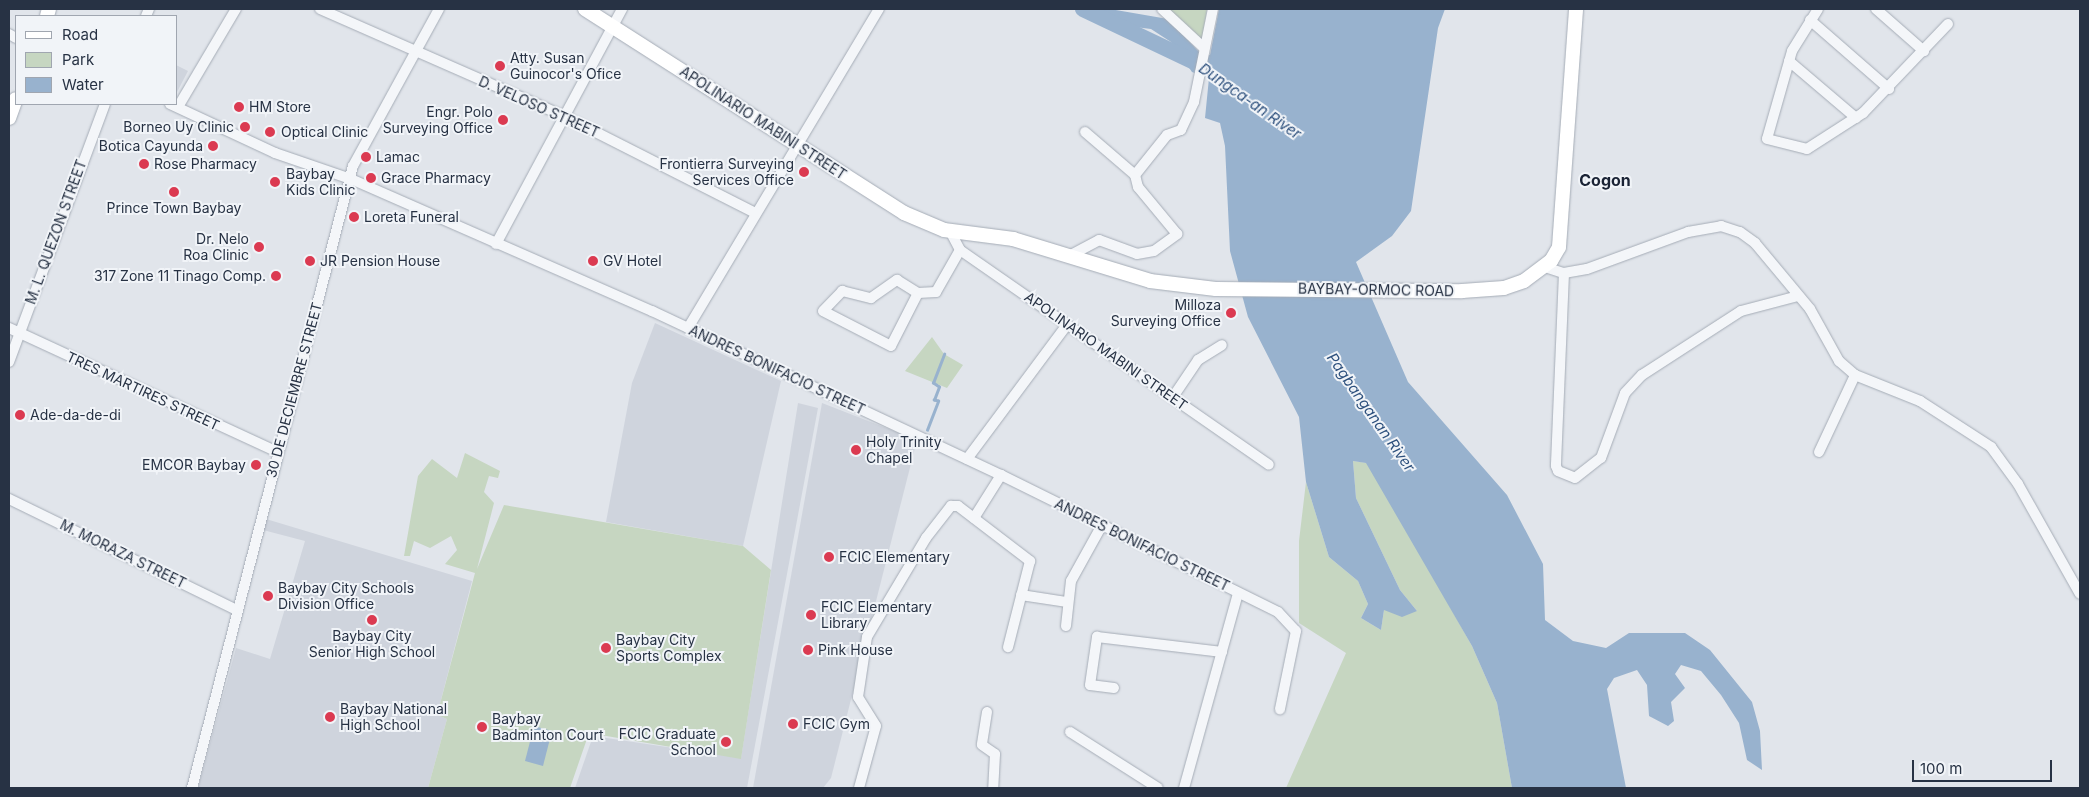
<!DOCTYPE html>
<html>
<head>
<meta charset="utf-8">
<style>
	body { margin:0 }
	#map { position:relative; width:2089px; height:797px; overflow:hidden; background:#e1e5eb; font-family:Inter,sans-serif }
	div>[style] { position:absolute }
	.built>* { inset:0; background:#cfd4dd }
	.green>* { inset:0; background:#c6d6c1 }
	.water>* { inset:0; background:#98b2ce }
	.stream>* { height:2.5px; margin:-1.25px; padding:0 1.25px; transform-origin:1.25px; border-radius:1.25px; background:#98b2ce }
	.river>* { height:16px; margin:-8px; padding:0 8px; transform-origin:8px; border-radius:8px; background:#98b2ce }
	.roads { filter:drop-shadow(0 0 1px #a5acb6) drop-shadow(0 0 1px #a5acb6) }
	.minor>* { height:10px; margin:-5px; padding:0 5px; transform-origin:5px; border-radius:5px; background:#f4f6f9 }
	.major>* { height:14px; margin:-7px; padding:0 7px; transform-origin:7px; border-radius:7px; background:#fff }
	.dots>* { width:14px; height:14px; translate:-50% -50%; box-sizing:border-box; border:2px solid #f1f4f8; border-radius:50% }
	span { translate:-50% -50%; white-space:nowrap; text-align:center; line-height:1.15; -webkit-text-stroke:4px #f1f4f8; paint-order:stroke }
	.poi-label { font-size:14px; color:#273244 }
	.left { translate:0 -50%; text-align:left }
	.right { translate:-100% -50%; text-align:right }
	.street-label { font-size:14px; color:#273244 }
	.water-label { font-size:15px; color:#2d507d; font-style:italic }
	.quarter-label { font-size:16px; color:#1a2335; font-weight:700 }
	.frame { position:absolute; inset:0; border:10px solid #273244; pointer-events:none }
	.legend { position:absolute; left:15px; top:15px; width:162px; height:90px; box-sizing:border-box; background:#f1f4f8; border:1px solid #a0a6b0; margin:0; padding:6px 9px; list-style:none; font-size:15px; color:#273244 }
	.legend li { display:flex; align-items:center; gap:10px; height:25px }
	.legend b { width:25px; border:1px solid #a0a6b0 }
	.scale { position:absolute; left:1912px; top:760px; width:140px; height:22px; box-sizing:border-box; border:2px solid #273244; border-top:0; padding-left:6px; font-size:15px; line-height:18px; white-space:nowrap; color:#273244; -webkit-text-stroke:4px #f1f4f8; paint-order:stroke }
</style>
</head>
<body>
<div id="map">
	<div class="built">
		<div style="clip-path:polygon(176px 65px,188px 71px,176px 94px)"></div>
		<div style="clip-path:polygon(655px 323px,781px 381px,743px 546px,606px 522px,632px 383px)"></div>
		<div style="clip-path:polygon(798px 403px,818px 408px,747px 788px,575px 788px,593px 736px,741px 758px)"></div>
		<div style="clip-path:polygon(822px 403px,917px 440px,831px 778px,823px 788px,753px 788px)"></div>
		<div style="clip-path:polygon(266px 519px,472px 581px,437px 715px,447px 719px,428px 788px,198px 788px,236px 648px,270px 659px,305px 541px,263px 530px)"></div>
	</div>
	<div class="green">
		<div style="clip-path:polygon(1169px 9px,1207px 9px,1202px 42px)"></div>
		<div style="clip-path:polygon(932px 337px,944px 354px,963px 365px,947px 388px,905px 371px)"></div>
		<div style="clip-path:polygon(465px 453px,500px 471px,498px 478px,489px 476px,484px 492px,494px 503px,477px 569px,504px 505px,743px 546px,771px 570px,741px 759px,589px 733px,570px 788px,428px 788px,447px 719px,437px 715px,475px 573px,445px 564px,457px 550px,451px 536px,430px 548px,414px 541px,410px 556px,404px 556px,418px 476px,432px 459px,457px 478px)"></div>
		<div style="clip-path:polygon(1353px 461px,1367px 463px,1387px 495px,1472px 646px,1497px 703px,1512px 788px,1286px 788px,1346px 653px,1299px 623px,1299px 541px,1306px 482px,1329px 557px,1358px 581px,1368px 604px,1361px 618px,1381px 630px,1384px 610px,1417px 611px,1400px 590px,1356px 498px)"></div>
	</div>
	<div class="water">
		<div style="clip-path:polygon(1079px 9px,1110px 9px,1168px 19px,1201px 54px,1210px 55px,1219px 9px,1445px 9px,1438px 28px,1411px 211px,1392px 236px,1356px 262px,1408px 382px,1507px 495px,1543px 564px,1545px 620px,1573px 641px,1606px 648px,1629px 633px,1685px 633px,1710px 650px,1752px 702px,1760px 731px,1762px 770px,1747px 760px,1739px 723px,1721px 695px,1701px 671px,1681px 665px,1675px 674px,1685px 688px,1671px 702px,1674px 721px,1668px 726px,1649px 716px,1647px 685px,1637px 670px,1614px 678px,1607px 689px,1626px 788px,1512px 788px,1497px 703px,1472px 646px,1366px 463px,1353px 461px,1356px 498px,1400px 590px,1417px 611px,1402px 617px,1384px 610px,1381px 630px,1361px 618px,1368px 604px,1358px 581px,1329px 557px,1306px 482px,1299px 417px,1248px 317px,1230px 251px,1225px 146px,1220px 123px,1205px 118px,1209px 78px,1192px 72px,1171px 42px,1151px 29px,1119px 25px)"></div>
		<div style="clip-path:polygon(534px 726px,552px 731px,543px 766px,525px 761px)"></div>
	</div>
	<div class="stream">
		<div style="left:927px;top:430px;width:31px;rotate:-69deg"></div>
		<div style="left:938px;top:401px;width:4px;rotate:-166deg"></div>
		<div style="left:934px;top:400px;width:14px;rotate:-69deg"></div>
		<div style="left:939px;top:387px;width:7px;rotate:-146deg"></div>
		<div style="left:933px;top:383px;width:31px;rotate:-69deg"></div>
	</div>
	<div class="river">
		<div style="left:1083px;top:9px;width:131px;rotate:25.4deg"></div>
	</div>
	<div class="roads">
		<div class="minor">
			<div style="left:320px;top:9px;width:266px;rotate:23.7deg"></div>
			<div style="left:564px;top:116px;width:214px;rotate:26.9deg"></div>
			<div style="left:1162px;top:9px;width:57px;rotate:42.9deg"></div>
			<div style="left:1818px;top:9px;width:49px;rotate:121.8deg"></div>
			<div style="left:1792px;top:51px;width:91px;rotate:105.9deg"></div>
			<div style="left:1767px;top:139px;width:41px;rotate:14deg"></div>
			<div style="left:1807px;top:149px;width:67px;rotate:-32.7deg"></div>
			<div style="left:1863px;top:113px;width:123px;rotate:-46.3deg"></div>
			<div style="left:1876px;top:9px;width:64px;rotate:41.2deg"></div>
			<div style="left:146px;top:16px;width:8px;rotate:-67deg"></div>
			<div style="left:1810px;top:20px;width:105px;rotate:41.1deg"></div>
			<div style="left:9px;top:34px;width:8px;rotate:30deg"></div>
			<div style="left:1789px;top:61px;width:88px;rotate:40.4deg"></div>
			<div style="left:170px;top:104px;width:116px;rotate:25deg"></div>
			<div style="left:275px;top:153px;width:80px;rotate:18.9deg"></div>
			<div style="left:351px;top:179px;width:329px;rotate:23.7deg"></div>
			<div style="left:652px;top:311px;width:386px;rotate:25.2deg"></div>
			<div style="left:1001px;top:475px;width:309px;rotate:26.3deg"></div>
			<div style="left:1278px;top:612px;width:26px;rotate:47deg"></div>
			<div style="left:1296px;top:631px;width:80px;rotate:101.6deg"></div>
			<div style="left:178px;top:107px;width:114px;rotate:-59.4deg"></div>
			<div style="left:1085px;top:132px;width:66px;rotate:40.7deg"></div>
			<div style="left:950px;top:231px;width:21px;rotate:62deg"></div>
			<div style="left:960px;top:250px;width:376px;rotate:34.8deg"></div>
			<div style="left:496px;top:244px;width:267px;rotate:-61.8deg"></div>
			<div style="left:1071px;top:255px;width:32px;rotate:-28deg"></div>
			<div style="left:1099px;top:240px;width:40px;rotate:20.2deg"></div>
			<div style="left:1137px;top:254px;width:17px;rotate:-10deg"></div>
			<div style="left:1154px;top:251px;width:29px;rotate:-36deg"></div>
			<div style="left:1177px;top:234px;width:61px;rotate:-129.7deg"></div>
			<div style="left:1138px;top:187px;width:12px;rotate:-104deg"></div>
			<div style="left:1135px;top:175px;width:51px;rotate:-51.3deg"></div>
			<div style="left:1167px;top:135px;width:15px;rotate:-20deg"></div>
			<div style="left:1181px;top:130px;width:31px;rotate:-65deg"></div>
			<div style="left:1194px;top:102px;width:95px;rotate:-78.5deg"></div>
			<div style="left:1545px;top:267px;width:20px;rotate:18deg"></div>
			<div style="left:1564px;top:273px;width:23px;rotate:-10deg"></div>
			<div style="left:1587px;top:269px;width:108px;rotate:-20.1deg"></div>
			<div style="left:1688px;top:232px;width:34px;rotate:-10deg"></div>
			<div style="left:1721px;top:226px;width:20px;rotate:18deg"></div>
			<div style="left:1740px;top:232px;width:19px;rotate:36deg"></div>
			<div style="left:1755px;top:243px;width:86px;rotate:50.2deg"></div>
			<div style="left:1810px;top:309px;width:60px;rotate:60.9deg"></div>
			<div style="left:1839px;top:361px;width:21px;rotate:41deg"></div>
			<div style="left:1855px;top:375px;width:70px;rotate:21.8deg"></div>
			<div style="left:1920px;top:401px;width:85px;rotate:32.9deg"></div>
			<div style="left:1991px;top:447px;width:46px;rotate:53.9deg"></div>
			<div style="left:2018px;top:484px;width:126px;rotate:60.6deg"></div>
			<div style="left:1564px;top:273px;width:193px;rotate:92.4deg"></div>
			<div style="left:1556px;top:466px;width:5px;rotate:68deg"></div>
			<div style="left:1558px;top:471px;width:18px;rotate:22deg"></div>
			<div style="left:1575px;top:478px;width:33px;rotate:-38deg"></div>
			<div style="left:1601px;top:458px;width:69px;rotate:-69.7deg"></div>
			<div style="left:1625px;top:393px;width:25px;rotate:-47deg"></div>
			<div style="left:1642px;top:375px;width:118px;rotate:-32.9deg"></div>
			<div style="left:1741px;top:311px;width:59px;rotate:-14.7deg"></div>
			<div style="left:918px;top:293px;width:59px;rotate:117deg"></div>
			<div style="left:891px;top:346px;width:76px;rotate:-152.8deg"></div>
			<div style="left:823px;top:311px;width:28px;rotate:-46deg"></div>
			<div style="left:842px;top:291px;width:30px;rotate:14deg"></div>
			<div style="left:871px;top:298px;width:32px;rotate:-35deg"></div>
			<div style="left:897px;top:280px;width:25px;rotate:32deg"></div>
			<div style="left:918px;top:293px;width:18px;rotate:-3deg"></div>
			<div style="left:936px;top:292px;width:48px;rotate:-60.3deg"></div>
			<div style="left:9px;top:328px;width:295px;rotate:24.8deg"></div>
			<div style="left:688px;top:328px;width:372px;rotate:-59.1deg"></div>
			<div style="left:9px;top:362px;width:275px;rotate:-69.6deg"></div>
			<div style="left:1173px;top:397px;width:45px;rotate:-56deg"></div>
			<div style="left:1198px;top:360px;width:28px;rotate:-32deg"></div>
			<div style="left:1819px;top:452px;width:85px;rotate:-64.9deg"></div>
			<div style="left:967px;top:459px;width:167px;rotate:-53.3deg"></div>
			<div style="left:9px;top:499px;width:254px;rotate:26deg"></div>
			<div style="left:974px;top:518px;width:51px;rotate:-57.9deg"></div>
			<div style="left:1021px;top:595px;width:47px;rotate:8.7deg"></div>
			<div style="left:1066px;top:626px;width:45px;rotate:-83.7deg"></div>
			<div style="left:1071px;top:581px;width:64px;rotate:-61deg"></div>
			<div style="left:1114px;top:688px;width:24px;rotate:-173deg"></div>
			<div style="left:1090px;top:685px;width:49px;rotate:-81.7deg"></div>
			<div style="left:1097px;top:637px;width:126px;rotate:6.8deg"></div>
			<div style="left:987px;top:712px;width:33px;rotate:99deg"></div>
			<div style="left:982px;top:745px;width:16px;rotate:35deg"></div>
			<div style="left:995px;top:754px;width:34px;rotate:93deg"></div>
			<div style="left:1070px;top:732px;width:104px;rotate:32.5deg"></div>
			<div style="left:192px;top:788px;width:642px;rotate:-75.49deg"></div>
			<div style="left:353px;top:166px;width:179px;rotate:-61.3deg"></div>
			<div style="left:859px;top:788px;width:64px;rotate:-74.7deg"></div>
			<div style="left:876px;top:726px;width:34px;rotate:-122deg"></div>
			<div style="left:858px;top:697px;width:61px;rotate:-81.5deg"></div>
			<div style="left:867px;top:637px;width:115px;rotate:-59.2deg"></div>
			<div style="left:926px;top:538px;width:41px;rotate:-52deg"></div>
			<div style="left:951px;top:506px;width:7px"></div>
			<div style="left:958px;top:506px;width:91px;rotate:37.4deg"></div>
			<div style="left:1030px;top:561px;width:89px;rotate:104.3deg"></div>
			<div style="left:1184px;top:788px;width:202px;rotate:-74.5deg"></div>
		</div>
		<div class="major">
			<div style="left:585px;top:9px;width:379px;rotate:32.6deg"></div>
			<div style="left:904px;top:213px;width:43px;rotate:23deg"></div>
			<div style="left:944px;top:230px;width:70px;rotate:7.4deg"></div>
			<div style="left:1013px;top:239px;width:143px;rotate:17deg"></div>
			<div style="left:1150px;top:281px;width:66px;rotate:6.9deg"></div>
			<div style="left:1216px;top:289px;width:246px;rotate:0.5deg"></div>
			<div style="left:1462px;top:291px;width:42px;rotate:-4.1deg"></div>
			<div style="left:1504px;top:288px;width:21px;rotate:-19deg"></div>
			<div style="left:1524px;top:281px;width:34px;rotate:-37deg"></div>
			<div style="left:1551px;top:261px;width:16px;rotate:-60deg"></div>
			<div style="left:1559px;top:247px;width:239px;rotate:-85.9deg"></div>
			<div style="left:47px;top:16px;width:7px;rotate:-74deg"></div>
			<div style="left:9px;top:118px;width:20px;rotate:-70deg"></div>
		</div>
	</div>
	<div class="dots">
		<div style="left:500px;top:66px;background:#db3a51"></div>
		<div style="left:239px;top:107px;background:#db3a51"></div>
		<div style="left:503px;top:120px;background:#db3a51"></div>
		<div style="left:245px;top:127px;background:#db3a51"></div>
		<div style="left:270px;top:132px;background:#db3a51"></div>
		<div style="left:213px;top:146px;background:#db3a51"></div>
		<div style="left:366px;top:157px;background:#db3a51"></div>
		<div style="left:144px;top:164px;background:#db3a51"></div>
		<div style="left:804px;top:172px;background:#db3a51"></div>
		<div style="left:371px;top:178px;background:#db3a51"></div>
		<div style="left:275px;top:182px;background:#db3a51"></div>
		<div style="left:174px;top:192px;background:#db3a51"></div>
		<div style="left:354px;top:217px;background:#db3a51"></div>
		<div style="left:259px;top:247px;background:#db3a51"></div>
		<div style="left:310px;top:261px;background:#db3a51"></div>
		<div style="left:593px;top:261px;background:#db3a51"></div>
		<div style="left:276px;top:276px;background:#db3a51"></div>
		<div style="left:1231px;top:313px;background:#db3a51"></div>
		<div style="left:20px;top:415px;background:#db3a51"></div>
		<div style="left:856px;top:450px;background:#db3a51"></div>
		<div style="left:256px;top:465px;background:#db3a51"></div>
		<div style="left:829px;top:557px;background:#db3a51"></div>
		<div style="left:268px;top:596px;background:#db3a51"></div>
		<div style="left:811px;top:615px;background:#db3a51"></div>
		<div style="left:372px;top:620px;background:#db3a51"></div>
		<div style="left:606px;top:648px;background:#db3a51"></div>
		<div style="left:808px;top:650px;background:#db3a51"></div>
		<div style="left:330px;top:717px;background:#db3a51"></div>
		<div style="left:793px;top:724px;background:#db3a51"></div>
		<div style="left:482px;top:727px;background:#db3a51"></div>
		<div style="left:726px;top:742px;background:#db3a51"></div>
	</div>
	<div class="poi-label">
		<span class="left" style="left:510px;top:66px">Atty. Susan<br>Guinocor's Ofice</span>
		<span class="left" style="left:249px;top:107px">HM Store</span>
		<span class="right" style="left:493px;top:120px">Engr. Polo<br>Surveying Office</span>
		<span class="right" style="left:234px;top:127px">Borneo Uy Clinic</span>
		<span class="left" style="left:281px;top:132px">Optical Clinic</span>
		<span class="right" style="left:203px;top:146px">Botica Cayunda</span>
		<span class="left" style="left:376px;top:157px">Lamac</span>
		<span class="left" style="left:154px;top:164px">Rose Pharmacy</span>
		<span class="right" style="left:794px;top:172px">Frontierra Surveying<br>Services Office</span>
		<span class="left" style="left:286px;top:182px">Baybay<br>Kids Clinic</span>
		<span class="left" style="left:381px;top:178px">Grace Pharmacy</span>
		<span style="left:174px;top:208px">Prince Town Baybay</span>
		<span class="left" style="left:364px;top:217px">Loreta Funeral</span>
		<span class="right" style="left:249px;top:247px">Dr. Nelo<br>Roa Clinic</span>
		<span class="left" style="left:320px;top:261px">JR Pension House</span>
		<span class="left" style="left:603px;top:261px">GV Hotel</span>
		<span class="right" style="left:266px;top:276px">317 Zone 11 Tinago Comp.</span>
		<span class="right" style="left:1221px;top:313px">Milloza<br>Surveying Office</span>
		<span class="left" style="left:30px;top:415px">Ade-da-de-di</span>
		<span class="left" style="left:866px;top:450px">Holy Trinity<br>Chapel</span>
		<span class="right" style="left:246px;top:465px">EMCOR Baybay</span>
		<span class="left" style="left:839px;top:557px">FCIC Elementary</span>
		<span class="left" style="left:278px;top:596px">Baybay City Schools<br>Division Office</span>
		<span class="left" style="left:821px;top:615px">FCIC Elementary<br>Library</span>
		<span style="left:372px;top:644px">Baybay City<br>Senior High School</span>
		<span class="left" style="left:616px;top:648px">Baybay City<br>Sports Complex</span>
		<span class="left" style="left:818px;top:650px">Pink House</span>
		<span class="left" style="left:340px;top:717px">Baybay National<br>High School</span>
		<span class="left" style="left:492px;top:727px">Baybay<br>Badminton Court</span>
		<span class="left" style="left:803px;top:724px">FCIC Gym</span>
		<span class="right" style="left:716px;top:742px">FCIC Graduate<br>School</span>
	</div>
	<div class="street-label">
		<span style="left:539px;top:107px;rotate:24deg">D. VELOSO STREET</span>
		<span style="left:763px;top:123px;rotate:33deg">APOLINARIO MABINI STREET</span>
		<span style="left:56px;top:232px;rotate:-70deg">M. L. QUEZON STREET</span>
		<span style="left:1376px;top:290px;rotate:1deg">BAYBAY-ORMOC ROAD</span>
		<span style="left:1106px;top:351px;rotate:35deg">APOLINARIO MABINI STREET</span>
		<span style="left:777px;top:370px;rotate:25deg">ANDRES BONIFACIO STREET</span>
		<span style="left:294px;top:390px;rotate:-75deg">30 DE DECIEMBRE STREET</span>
		<span style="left:143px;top:391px;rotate:25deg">TRES MARTIRES STREET</span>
		<span style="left:1142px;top:545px;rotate:26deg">ANDRES BONIFACIO STREET</span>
		<span style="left:123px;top:554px;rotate:26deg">M. MORAZA STREET</span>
	</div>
	<div class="water-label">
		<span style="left:1250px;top:101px;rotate:35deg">Dungca-an River</span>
		<span style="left:1371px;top:412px;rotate:55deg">Pagbanganan River</span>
	</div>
	<div class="quarter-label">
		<span style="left:1605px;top:180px">Cogon</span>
	</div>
	<div class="frame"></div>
	<ul class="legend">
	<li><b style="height:6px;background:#fff"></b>Road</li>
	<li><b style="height:14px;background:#c6d6c1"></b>Park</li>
	<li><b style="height:14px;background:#98b2ce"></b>Water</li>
	</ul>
	<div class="scale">100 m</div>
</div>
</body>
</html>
